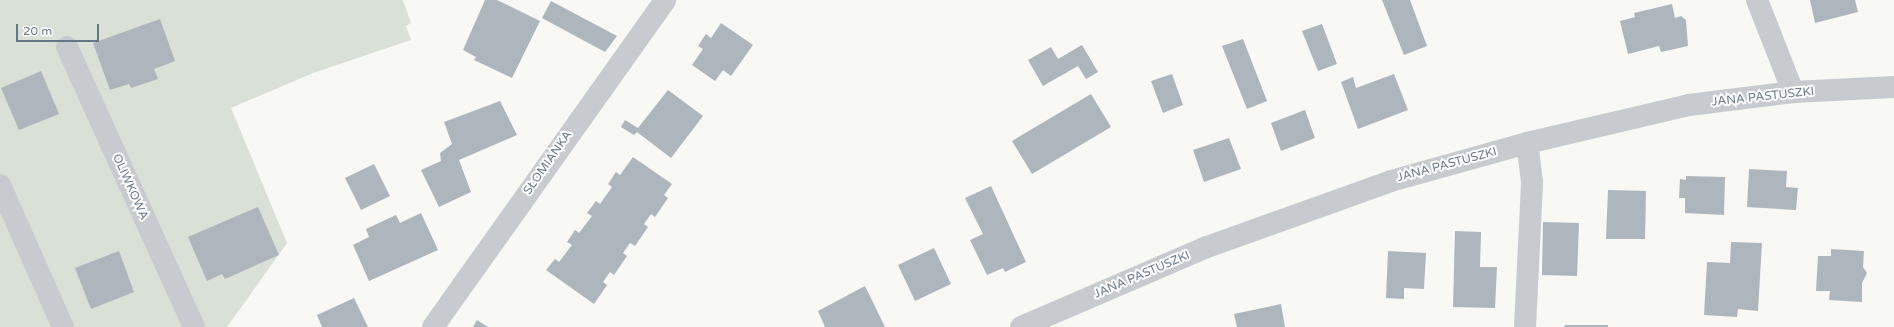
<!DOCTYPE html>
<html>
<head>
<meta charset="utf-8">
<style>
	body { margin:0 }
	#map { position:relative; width:1894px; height:327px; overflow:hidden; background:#f8f8f4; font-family:"Varela Round",sans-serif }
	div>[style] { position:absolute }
	.green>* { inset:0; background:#d9e0d5 }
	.building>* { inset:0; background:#adb6bd }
	.minor>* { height:22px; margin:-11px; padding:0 11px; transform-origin:11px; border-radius:11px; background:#c7cbcf }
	span { translate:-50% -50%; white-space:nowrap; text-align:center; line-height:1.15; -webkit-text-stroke:4px #fff; paint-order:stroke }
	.street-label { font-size:12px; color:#647789 }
	.scale { position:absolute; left:16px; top:24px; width:83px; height:18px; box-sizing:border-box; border:2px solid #647789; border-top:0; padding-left:5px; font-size:12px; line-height:14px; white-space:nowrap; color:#647789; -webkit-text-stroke:3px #fff; paint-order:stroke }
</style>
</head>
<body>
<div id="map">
	<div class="green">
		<div style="clip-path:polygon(0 0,403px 0,411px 23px,406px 26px,411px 40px,313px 73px,231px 108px,287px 243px,227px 327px,0 327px)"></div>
	</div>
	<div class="building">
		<div style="clip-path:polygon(485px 0,497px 0,540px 21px,512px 78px,474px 60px,476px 57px,463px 50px)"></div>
		<div style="clip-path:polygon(1382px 0,1410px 0,1427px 46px,1404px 55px)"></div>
		<div style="clip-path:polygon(1810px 0,1855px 0,1858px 12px,1815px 23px)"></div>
		<div style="clip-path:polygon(551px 1px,617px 36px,605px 52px,542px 18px)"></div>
		<div style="clip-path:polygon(1672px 4px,1675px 18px,1681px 16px,1686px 20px,1688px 46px,1661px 52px,1659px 46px,1628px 54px,1620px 21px,1635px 17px,1634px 13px)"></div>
		<div style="clip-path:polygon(160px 19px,175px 61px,154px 69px,158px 79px,131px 88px,129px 84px,110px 90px,93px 43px)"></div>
		<div style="clip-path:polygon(721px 23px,753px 45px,731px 76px,723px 70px,715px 81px,692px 65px,703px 49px,698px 46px,706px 34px,711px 38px)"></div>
		<div style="clip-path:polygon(1322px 24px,1337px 64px,1318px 71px,1302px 31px)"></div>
		<div style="clip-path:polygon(1243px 39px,1267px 101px,1247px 109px,1222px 46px)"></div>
		<div style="clip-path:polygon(1082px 45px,1098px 72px,1086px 79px,1078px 66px,1043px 86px,1028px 60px,1051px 47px,1058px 59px)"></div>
		<div style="clip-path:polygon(41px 71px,59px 114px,19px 130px,1px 88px)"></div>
		<div style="clip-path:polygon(1172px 74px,1183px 105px,1163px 113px,1151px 81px)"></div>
		<div style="clip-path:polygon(1394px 74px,1408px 110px,1358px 129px,1341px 82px,1353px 77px,1356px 88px)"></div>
		<div style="clip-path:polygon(668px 90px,703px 116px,671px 158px,637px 132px,634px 135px,621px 127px,625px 120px,638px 128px)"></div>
		<div style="clip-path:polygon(1091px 94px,1111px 127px,1032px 174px,1012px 141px)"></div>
		<div style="clip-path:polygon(500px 101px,517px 135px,459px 160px,471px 192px,439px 207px,421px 170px,441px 161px,440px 153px,452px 144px,444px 122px)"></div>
		<div style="clip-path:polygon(1305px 110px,1315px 138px,1281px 151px,1271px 123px)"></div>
		<div style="clip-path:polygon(1229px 138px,1241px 169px,1204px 182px,1193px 150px)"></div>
		<div style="clip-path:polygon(633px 157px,672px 184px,664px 195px,668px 198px,655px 217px,651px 214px,644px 224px,648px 227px,635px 246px,630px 243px,623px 253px,627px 256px,614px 275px,610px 272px,603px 282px,607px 285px,594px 304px,546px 270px,555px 259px,559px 262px,572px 245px,567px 242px,575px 230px,579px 233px,592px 216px,587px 213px,596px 201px,600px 204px,612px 187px,608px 184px,616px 172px,620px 175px)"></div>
		<div style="clip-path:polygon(374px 164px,390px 196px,361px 210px,345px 178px)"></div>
		<div style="clip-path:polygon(1749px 169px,1787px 171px,1786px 187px,1798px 188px,1796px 210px,1747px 207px)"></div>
		<div style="clip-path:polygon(1686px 176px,1725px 177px,1724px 215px,1685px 213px,1685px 198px,1679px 198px,1680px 179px,1686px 180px)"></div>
		<div style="clip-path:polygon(991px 186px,1026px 262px,1005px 272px,1003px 268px,987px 275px,970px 240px,983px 234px,965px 198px)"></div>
		<div style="clip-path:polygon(1608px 190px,1646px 191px,1645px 239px,1606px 239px)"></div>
		<div style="clip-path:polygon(258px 207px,279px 255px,225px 279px,222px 274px,207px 281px,188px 237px)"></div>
		<div style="clip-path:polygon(421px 213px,438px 250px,369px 281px,353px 245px,369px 237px,366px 229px,396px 215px,400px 223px)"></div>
		<div style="clip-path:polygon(1543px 222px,1579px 223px,1577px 276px,1542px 275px)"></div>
		<div style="clip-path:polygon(1455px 231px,1481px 232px,1480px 267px,1497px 267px,1495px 308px,1453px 307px)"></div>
		<div style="clip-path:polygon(1731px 242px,1762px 243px,1758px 311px,1738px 309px,1737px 317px,1704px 315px,1707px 262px,1730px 263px)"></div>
		<div style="clip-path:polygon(934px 248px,951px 284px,915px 301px,898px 265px)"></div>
		<div style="clip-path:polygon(1831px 249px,1864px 251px,1863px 267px,1867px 273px,1862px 283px,1862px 302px,1829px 300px,1830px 291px,1816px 291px,1818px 256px,1831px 256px)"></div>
		<div style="clip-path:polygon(119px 251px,134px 292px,91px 309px,75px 268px)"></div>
		<div style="clip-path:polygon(1388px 251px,1426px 253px,1424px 289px,1404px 288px,1404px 299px,1386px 298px)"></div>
		<div style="clip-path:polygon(865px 286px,885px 327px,825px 327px,818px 311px)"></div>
		<div style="clip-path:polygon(354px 298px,368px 327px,322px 327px,317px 315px)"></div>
		<div style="clip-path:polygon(1281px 304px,1285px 327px,1237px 327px,1234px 314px)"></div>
		<div style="clip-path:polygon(477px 320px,488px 327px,473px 327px)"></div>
		<div style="clip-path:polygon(1565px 325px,1608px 325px,1608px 327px,1564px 327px)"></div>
	</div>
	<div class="minor">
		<div style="left:1757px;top:0;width:99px;rotate:68.6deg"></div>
		<div style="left:67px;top:47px;width:307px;rotate:65.6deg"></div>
		<div style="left:0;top:185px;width:155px;rotate:66.1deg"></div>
		<div style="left:433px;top:327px;width:401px;rotate:-54.6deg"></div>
		<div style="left:1021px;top:327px;width:202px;rotate:-23.3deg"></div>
		<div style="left:1207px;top:247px;width:195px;rotate:-19.7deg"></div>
		<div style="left:1391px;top:181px;width:141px;rotate:-15.6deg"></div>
		<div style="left:1527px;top:143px;width:166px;rotate:-13.2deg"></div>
		<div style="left:1689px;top:105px;width:105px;rotate:-7.1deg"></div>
		<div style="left:1793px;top:92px;width:101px;rotate:-2.8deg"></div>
		<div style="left:1525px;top:327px;width:145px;rotate:-87.2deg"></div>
		<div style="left:1532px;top:182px;width:39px;rotate:-97deg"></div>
	</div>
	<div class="street-label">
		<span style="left:1763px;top:97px;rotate:-6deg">JANA PASTUSZKI</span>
		<span style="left:548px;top:163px;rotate:-55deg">SŁOMIANKA</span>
		<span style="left:1447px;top:165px;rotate:-15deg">JANA PASTUSZKI</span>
		<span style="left:130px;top:187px;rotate:66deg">OLIWKOWA</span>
		<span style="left:1142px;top:275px;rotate:-23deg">JANA PASTUSZKI</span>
	</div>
	<div class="scale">20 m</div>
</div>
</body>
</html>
